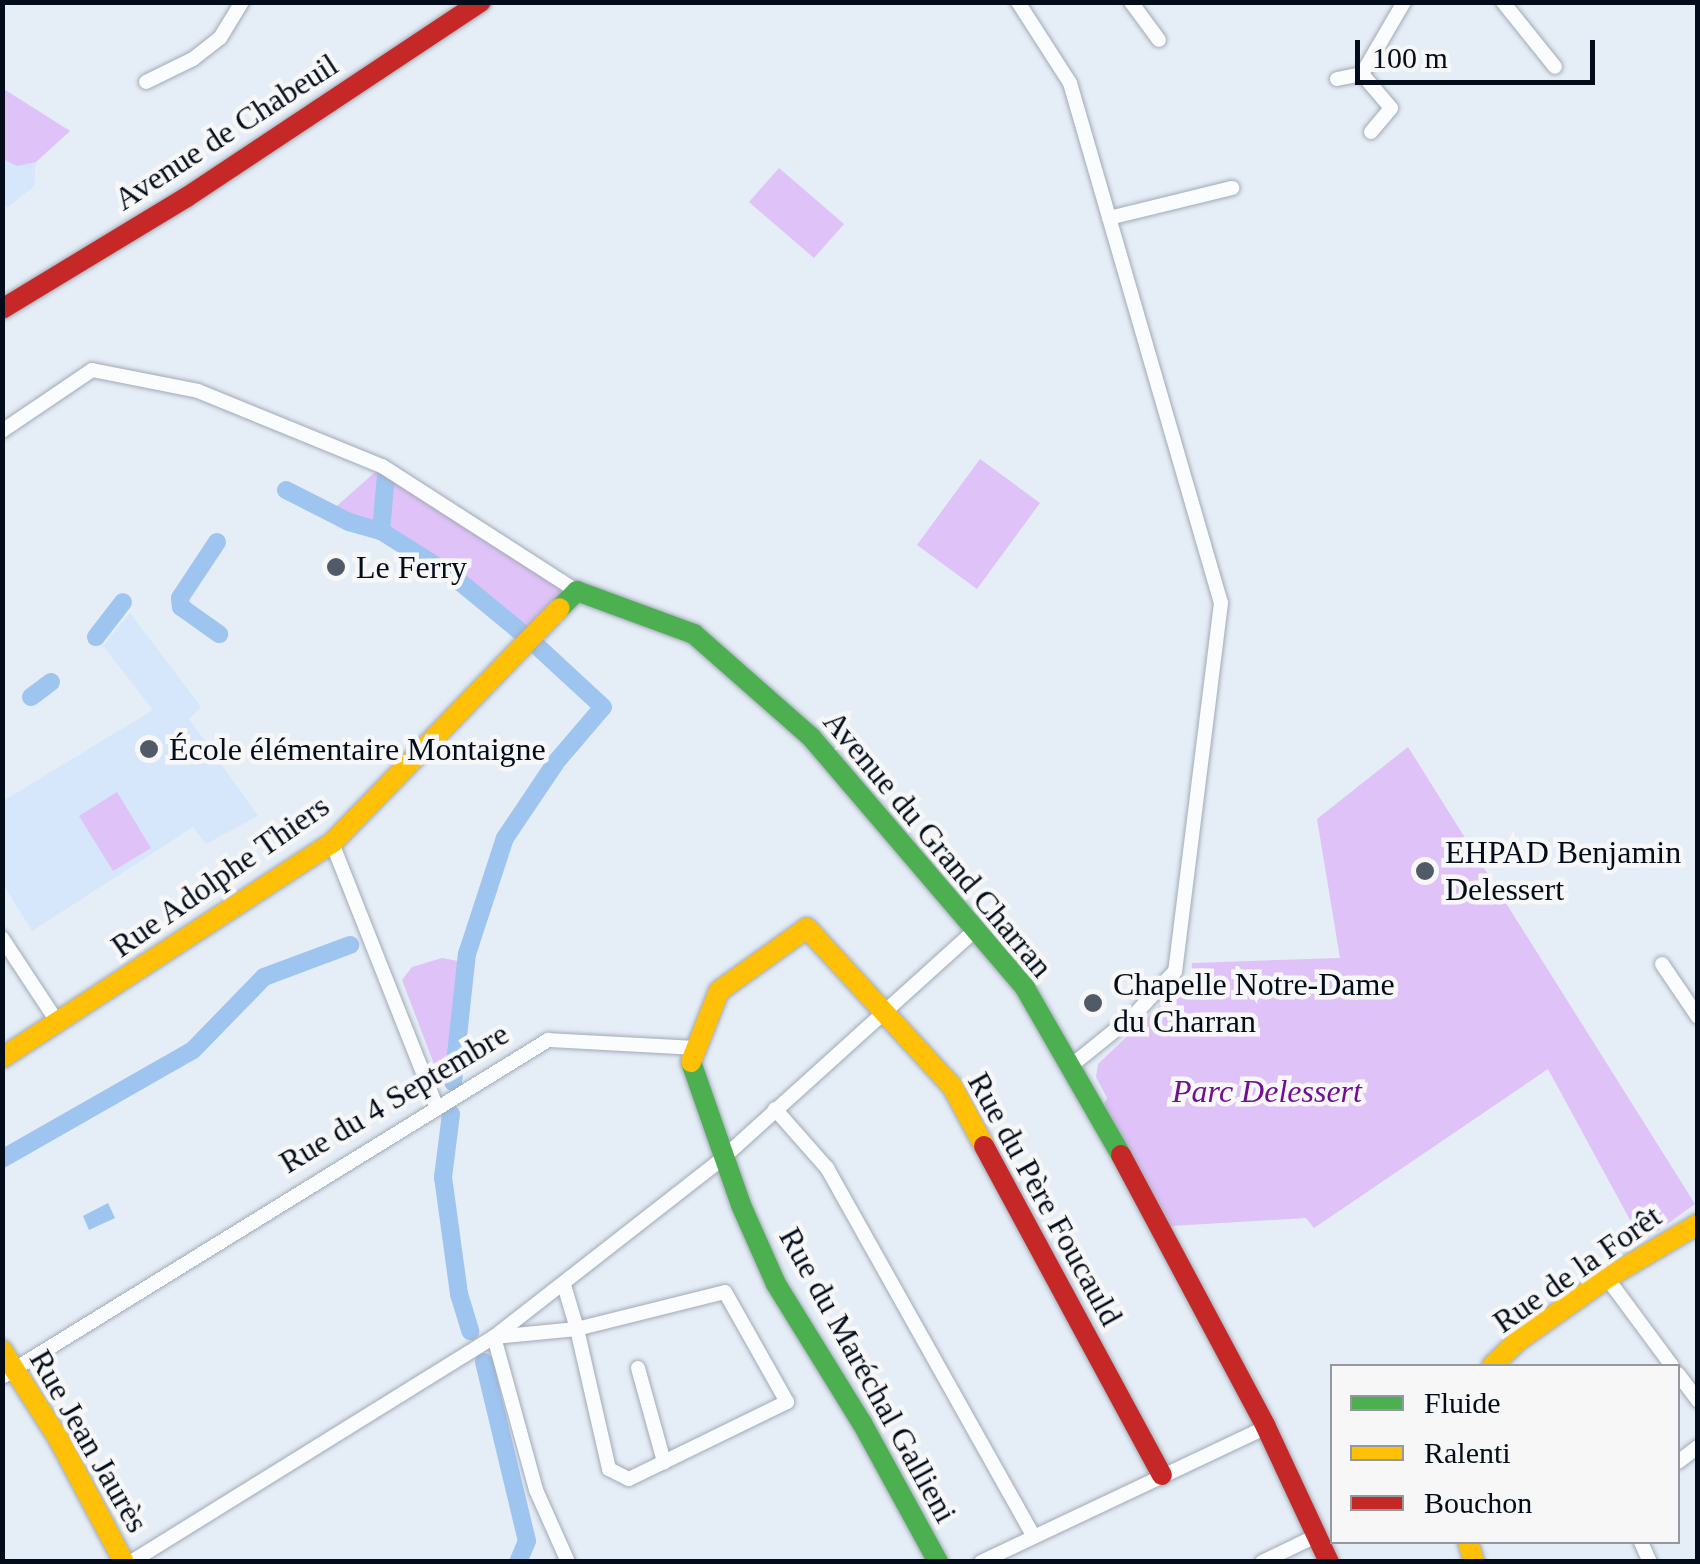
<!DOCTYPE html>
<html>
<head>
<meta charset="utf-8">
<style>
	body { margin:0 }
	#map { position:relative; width:1700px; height:1564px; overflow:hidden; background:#e5edf6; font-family:Georgia,serif }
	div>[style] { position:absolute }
	.built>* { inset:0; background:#d6e6fb }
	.green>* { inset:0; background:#dfc2f8 }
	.water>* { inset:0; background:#9ec4f0 }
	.canal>* { height:18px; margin:-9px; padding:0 9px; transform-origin:9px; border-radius:9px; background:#9ec4f0 }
	.roads { filter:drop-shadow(0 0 2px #a1aab6) drop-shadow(0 0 2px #a1aab6) }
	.street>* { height:14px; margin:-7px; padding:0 7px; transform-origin:7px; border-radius:7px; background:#fbfcfe }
	.fast>* { height:20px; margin:-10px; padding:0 10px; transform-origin:10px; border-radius:10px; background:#4caf50 }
	.slow>* { height:20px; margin:-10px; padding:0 10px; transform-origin:10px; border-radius:10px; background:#ffc107 }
	.jam>* { height:20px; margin:-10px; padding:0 10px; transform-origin:10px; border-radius:10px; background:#c62828 }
	.dots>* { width:28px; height:28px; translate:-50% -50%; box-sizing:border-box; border:5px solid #f7f7f7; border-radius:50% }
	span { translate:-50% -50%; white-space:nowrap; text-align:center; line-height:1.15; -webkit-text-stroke:9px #f7f7f7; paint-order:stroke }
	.street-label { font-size:32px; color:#020c1a }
	.poi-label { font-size:32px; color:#020c1a }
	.left { translate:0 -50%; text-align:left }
	.park-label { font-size:32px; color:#700e95; font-style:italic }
	.frame { position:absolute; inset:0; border:5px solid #020c1a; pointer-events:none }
	.legend { position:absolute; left:1330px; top:1364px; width:350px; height:180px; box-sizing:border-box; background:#f7f7f7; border:2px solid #95999f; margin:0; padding:12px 18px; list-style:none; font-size:30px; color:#020c1a }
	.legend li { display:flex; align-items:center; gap:20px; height:50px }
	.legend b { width:50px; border:2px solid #95999f }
	.scale { position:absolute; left:1355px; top:40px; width:240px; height:45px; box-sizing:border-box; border:5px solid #020c1a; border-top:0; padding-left:12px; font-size:30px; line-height:35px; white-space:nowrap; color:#020c1a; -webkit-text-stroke:8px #f7f7f7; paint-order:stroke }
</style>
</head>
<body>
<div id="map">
	<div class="built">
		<div style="clip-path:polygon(2px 88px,70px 131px,36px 161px,34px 186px,8px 207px,3px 204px)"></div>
		<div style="clip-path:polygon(130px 613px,201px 707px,189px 719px,258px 816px,206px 844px,193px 827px,32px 931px,3px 884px,3px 801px,153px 710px,103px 646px)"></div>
	</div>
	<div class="green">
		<div style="clip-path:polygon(2px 88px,70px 131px,36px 162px,17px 166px,3px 159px)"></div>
		<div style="clip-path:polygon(779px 168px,844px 224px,814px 258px,749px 202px)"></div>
		<div style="clip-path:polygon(980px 459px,1040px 503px,977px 589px,917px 545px)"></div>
		<div style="clip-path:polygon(382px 466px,577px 591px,533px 636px,522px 633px,454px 577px,381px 531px,330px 512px)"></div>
		<div style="clip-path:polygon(1408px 747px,1695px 1204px,1642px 1242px,1548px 1069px,1314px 1228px,1306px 1218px,1171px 1226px,1104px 1104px,1107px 1098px,1096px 1077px,1098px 1064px,1191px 976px,1192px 963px,1340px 958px,1317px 819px)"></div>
		<div style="clip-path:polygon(117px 792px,151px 848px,113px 871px,79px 816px)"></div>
		<div style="clip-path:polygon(442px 958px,463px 962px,451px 1072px,437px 1072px,402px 980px,412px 967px)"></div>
	</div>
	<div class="water">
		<div style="clip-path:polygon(108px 1203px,115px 1218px,89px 1230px,83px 1216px)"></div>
	</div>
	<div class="canal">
		<div style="left:286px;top:490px;width:71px;rotate:26.9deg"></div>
		<div style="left:349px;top:522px;width:33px;rotate:16deg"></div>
		<div style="left:381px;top:531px;width:86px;rotate:32.2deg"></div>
		<div style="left:454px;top:577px;width:88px;rotate:39.5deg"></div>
		<div style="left:381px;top:531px;width:56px;rotate:-84.9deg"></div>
		<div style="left:217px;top:542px;width:67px;rotate:123.5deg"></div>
		<div style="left:180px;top:598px;width:9px;rotate:84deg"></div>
		<div style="left:181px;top:607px;width:47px;rotate:35.4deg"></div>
		<div style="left:96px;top:637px;width:44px;rotate:-52.4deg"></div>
		<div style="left:31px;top:697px;width:25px;rotate:-37deg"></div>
		<div style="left:453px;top:1082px;width:129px;rotate:-83.8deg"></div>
		<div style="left:467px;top:954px;width:122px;rotate:-71.9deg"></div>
		<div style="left:505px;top:838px;width:92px;rotate:-56.1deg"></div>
		<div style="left:556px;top:762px;width:72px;rotate:-49.5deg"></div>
		<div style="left:603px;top:707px;width:90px;rotate:-137.3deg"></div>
		<div style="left:451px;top:1114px;width:64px;rotate:97.2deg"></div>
		<div style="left:443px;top:1177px;width:118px;rotate:82.2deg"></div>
		<div style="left:459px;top:1294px;width:39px;rotate:73deg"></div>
		<div style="left:2px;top:1159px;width:220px;rotate:-29.7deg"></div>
		<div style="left:193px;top:1050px;width:102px;rotate:-45.8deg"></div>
		<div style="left:264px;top:977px;width:92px;rotate:-20.4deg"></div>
		<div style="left:484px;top:1362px;width:184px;rotate:76.5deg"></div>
		<div style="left:527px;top:1541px;width:23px;rotate:113deg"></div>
	</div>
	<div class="roads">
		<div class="street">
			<div style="left:1018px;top:2px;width:96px;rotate:57.3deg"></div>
			<div style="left:1070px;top:83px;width:541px;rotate:73.81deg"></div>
			<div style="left:1221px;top:603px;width:371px;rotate:97.1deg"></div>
			<div style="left:1175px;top:971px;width:59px;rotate:132.9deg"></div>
			<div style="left:1135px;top:1014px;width:81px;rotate:141deg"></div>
			<div style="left:1131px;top:2px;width:47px;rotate:53.6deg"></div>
			<div style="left:1503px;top:2px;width:83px;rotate:51.3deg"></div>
			<div style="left:1337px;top:79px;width:25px;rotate:-11deg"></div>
			<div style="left:146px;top:82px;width:52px;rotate:-26.1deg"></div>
			<div style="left:193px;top:59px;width:34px;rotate:-38deg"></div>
			<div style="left:220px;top:38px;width:42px;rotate:-58.6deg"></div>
			<div style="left:1371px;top:132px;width:31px;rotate:-50deg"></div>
			<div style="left:1391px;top:108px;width:45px;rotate:-130.5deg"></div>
			<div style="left:1362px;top:74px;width:83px;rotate:-59.7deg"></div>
			<div style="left:1109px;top:218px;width:127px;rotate:-13.7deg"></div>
			<div style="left:2px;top:431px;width:109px;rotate:-34.1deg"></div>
			<div style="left:92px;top:370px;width:108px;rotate:11.2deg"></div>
			<div style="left:198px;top:391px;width:199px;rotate:22.2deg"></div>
			<div style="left:382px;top:466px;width:232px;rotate:32.7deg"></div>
			<div style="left:332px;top:843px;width:283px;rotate:68.4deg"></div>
			<div style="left:2px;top:938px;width:102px;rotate:56.6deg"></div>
			<div style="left:1662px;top:964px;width:64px;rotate:55.8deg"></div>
			<div style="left:775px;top:1109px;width:79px;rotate:48.6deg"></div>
			<div style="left:827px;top:1168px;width:421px;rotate:60.7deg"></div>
			<div style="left:1607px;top:1278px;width:109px;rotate:53.5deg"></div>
			<div style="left:564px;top:1285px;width:46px;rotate:73.5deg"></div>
			<div style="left:577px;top:1329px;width:144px;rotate:77.1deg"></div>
			<div style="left:609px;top:1469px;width:22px;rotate:27deg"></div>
			<div style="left:629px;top:1479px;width:176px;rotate:-26deg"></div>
			<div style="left:787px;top:1402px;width:126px;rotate:-119.4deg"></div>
			<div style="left:725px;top:1292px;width:153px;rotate:166deg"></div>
			<div style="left:577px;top:1329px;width:83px;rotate:174.5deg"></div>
			<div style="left:494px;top:1337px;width:159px;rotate:74.6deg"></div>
			<div style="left:536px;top:1490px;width:79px;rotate:66deg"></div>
			<div style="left:638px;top:1368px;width:98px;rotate:74.5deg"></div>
			<div style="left:1678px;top:1374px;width:34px;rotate:53deg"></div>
			<div style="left:2px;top:1377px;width:642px;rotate:-31.68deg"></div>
			<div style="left:548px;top:1040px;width:146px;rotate:3.1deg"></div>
			<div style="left:1678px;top:1462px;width:25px;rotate:-37deg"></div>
			<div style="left:1641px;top:1542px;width:22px;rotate:66deg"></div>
			<div style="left:131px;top:1562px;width:427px;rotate:-31.8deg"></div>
			<div style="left:494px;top:1337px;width:292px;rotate:-38deg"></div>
			<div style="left:724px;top:1157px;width:341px;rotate:-42.1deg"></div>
			<div style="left:981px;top:1562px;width:315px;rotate:-25.3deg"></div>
			<div style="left:1262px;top:1562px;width:60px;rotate:-25.7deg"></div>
		</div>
		<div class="fast">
			<div style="left:560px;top:608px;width:24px;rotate:-45deg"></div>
			<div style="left:577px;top:591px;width:125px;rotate:20.2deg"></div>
			<div style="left:694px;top:634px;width:156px;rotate:41.4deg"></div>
			<div style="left:811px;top:737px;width:330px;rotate:49.5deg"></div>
			<div style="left:1025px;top:988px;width:193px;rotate:60.1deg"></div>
			<div style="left:691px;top:1062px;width:151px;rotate:70.7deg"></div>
			<div style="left:741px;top:1205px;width:86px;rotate:66.1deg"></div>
			<div style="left:776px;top:1284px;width:163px;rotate:58.3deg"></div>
			<div style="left:862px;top:1423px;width:158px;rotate:61.3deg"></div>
		</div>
		<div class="slow">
			<div style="left:2px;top:1058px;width:394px;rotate:-33.1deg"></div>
			<div style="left:332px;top:843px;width:327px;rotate:-45.9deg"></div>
			<div style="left:691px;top:1062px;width:76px;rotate:-68.5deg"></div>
			<div style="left:719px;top:991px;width:108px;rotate:-35.6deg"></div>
			<div style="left:807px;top:928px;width:214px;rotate:47.5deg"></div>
			<div style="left:952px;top:1086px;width:68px;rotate:61.9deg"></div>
			<div style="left:2px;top:1350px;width:104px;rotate:57.5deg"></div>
			<div style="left:58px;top:1438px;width:140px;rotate:62deg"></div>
			<div style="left:1492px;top:1366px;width:37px;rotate:-44deg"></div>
			<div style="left:1519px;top:1340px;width:108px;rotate:-35.2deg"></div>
			<div style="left:1607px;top:1278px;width:106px;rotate:-30.7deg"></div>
			<div style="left:1468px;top:1542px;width:21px;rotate:73deg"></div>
		</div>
		<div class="jam">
			<div style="left:2px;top:309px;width:216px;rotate:-31.2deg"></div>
			<div style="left:187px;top:197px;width:353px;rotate:-33.6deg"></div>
			<div style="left:984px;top:1146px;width:374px;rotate:61.6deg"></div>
			<div style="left:1121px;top:1155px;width:308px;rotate:61.9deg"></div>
			<div style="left:1266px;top:1427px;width:149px;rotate:65deg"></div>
		</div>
	</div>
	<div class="dots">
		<div style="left:336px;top:567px;background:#515b67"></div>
		<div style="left:149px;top:749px;background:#515b67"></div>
		<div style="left:1425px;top:871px;background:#515b67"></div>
		<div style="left:1093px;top:1003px;background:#515b67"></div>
	</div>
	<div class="street-label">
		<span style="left:226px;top:132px;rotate:-33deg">Avenue de Chabeuil</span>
		<span style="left:938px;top:844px;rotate:50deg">Avenue du Grand Charran</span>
		<span style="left:220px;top:876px;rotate:-35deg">Rue Adolphe Thiers</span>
		<span style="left:394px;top:1098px;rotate:-31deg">Rue du 4 Septembre</span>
		<span style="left:1045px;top:1199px;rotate:61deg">Rue du Père Foucauld</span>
		<span style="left:1577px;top:1269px;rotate:-35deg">Rue de la Forêt</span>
		<span style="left:868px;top:1375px;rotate:61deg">Rue du Maréchal Gallieni</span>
		<span style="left:89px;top:1441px;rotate:60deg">Rue Jean Jaurès</span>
	</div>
	<div class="poi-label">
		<span class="left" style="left:356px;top:567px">Le Ferry</span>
		<span class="left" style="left:169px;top:749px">École élémentaire Montaigne</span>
		<span class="left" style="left:1445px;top:871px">EHPAD Benjamin<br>Delessert</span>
		<span class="left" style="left:1113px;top:1003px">Chapelle Notre-Dame<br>du Charran</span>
	</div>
	<div class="park-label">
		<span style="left:1267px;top:1091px">Parc Delessert</span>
	</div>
	<div class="frame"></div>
	<ul class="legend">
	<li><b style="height:12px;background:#4caf50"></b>Fluide</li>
	<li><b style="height:12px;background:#ffc107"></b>Ralenti</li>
	<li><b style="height:12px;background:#c62828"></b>Bouchon</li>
	</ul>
	<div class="scale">100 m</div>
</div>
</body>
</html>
